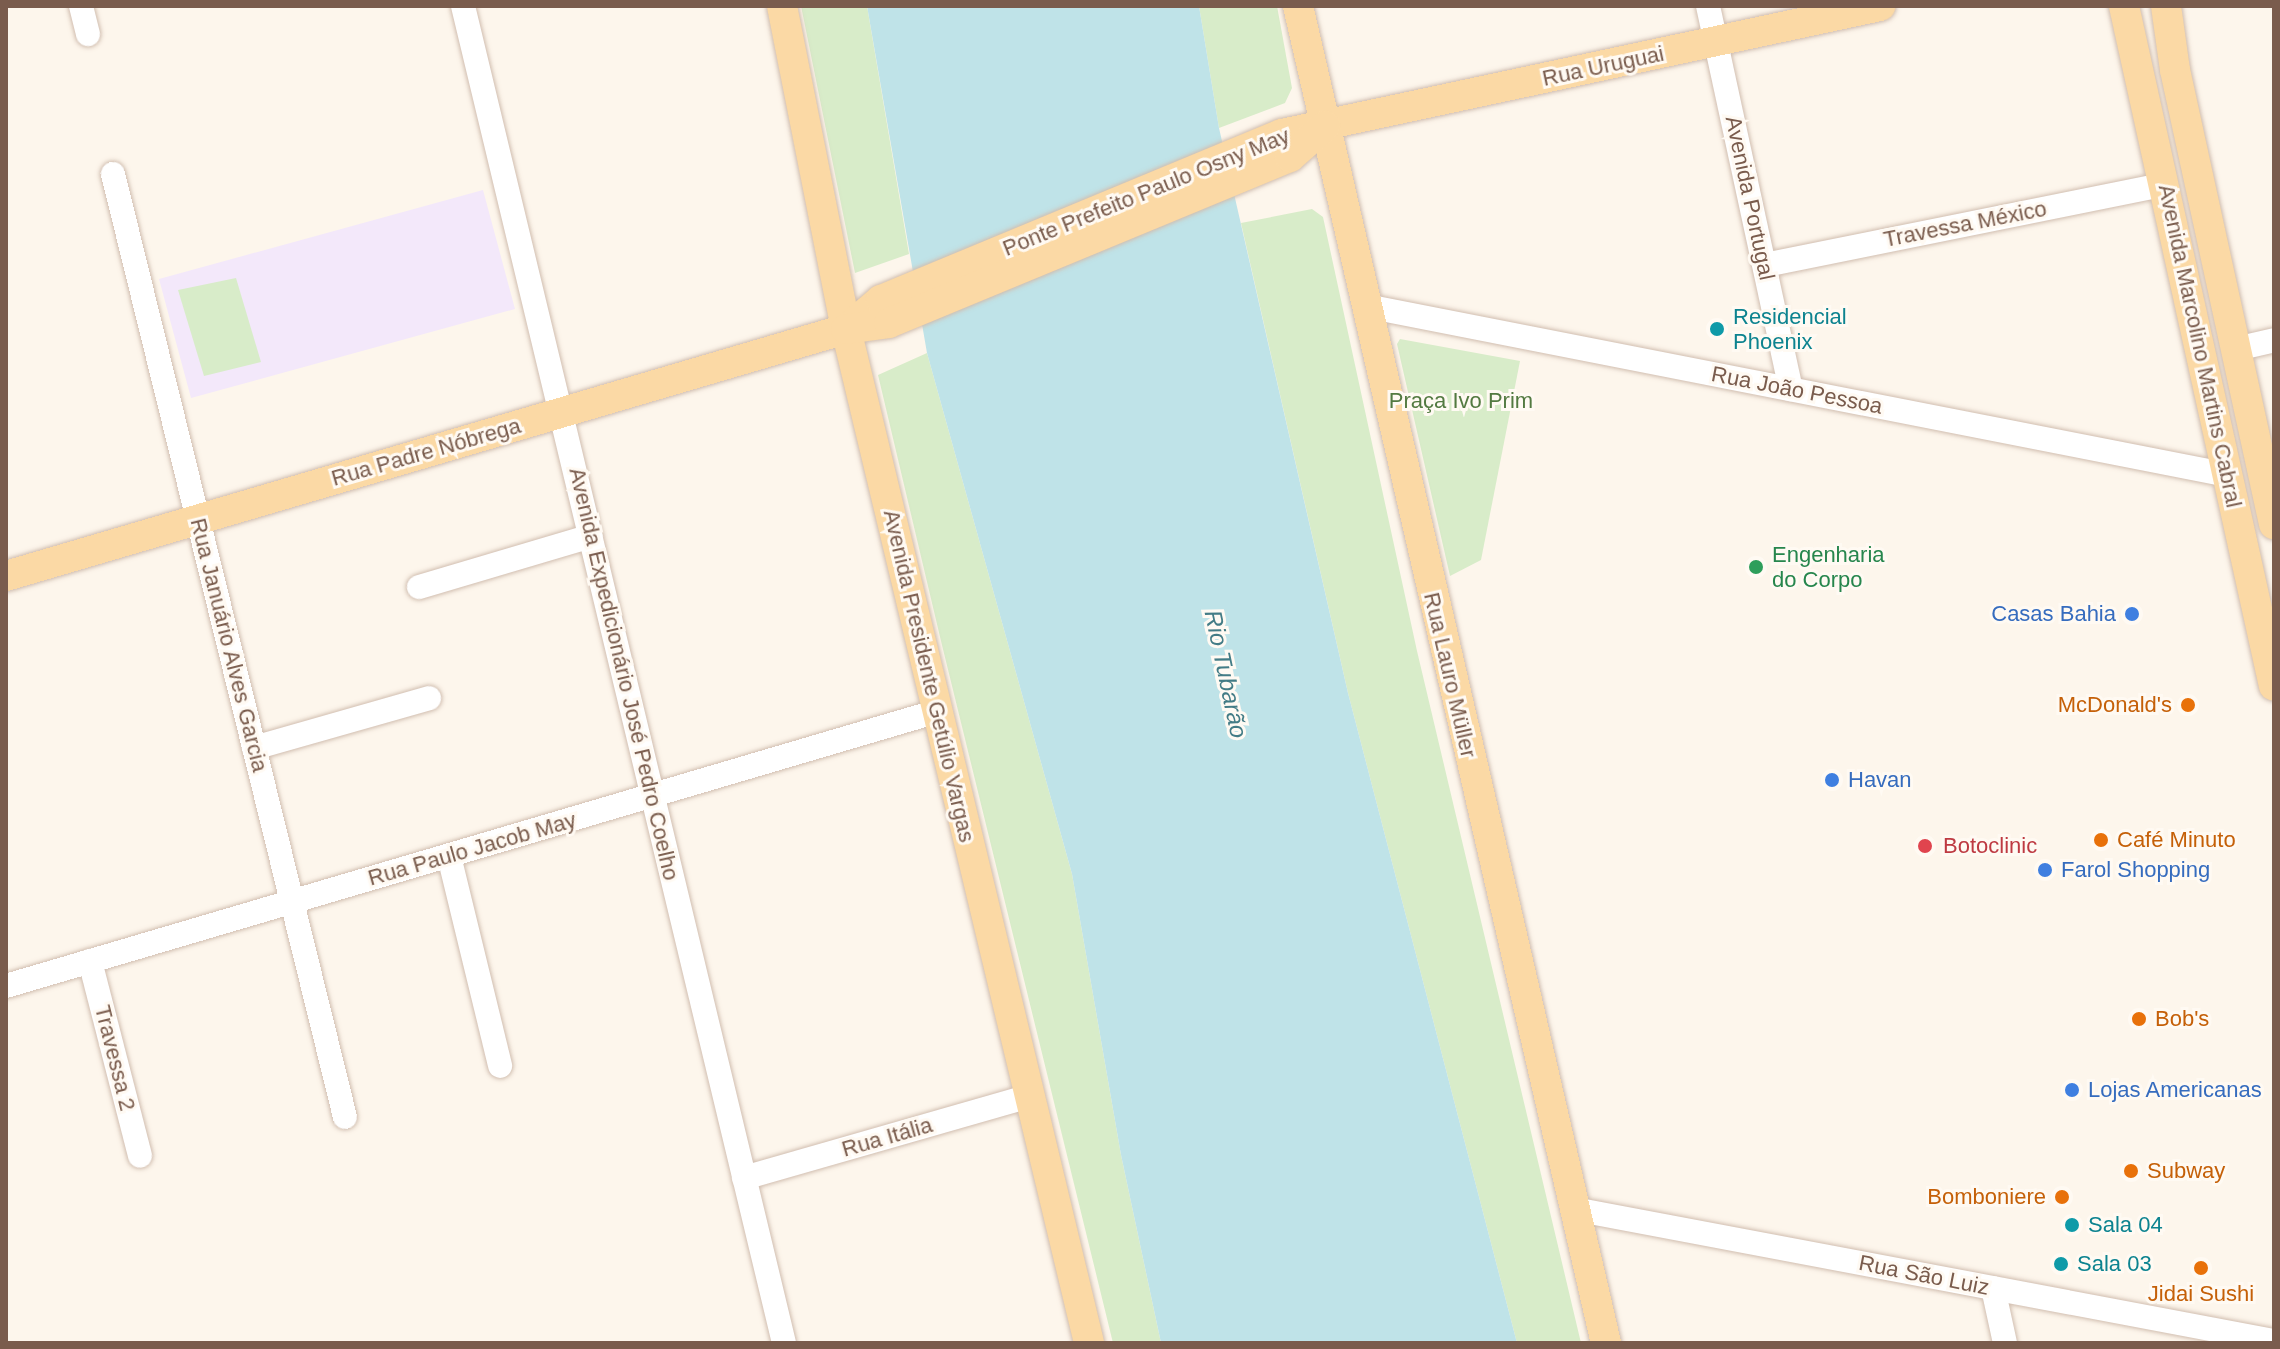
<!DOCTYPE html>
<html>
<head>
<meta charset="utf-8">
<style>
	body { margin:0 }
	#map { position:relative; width:2280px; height:1349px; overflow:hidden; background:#fdf6ec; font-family:Helvetica,sans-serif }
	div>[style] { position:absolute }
	.education>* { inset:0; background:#f3e8fa }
	.green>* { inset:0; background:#d8ecc9 }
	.water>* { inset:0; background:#bfe3e8 }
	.roads { filter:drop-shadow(0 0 2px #d1beb0) drop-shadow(0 0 2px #d1beb0) }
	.minor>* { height:24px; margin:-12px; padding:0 12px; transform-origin:12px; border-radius:12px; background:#fff }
	.major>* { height:30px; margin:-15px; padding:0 15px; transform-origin:15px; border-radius:15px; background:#fbd9a5 }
	.dots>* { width:22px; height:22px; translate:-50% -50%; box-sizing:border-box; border:4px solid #fffaf3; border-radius:50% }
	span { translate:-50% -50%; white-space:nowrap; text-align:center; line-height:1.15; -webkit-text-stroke:6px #fffaf3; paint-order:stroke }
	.street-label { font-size:22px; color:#7a5c4d }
	.culture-label { font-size:22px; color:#0d838f }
	.left { translate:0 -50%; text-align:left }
	.park-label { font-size:22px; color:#537a41 }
	.leisure-label { font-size:22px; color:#27864d }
	.shop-label { font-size:22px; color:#366cbe }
	.right { translate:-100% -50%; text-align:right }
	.food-label { font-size:22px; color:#c56008 }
	.health-label { font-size:22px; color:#be3a42 }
	.water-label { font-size:24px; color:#437c86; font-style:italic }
	.frame { position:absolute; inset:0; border:8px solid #7a5c4d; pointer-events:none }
</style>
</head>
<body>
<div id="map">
	<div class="education">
		<div style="clip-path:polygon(483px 190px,515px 309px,191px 398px,159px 279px)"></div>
	</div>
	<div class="green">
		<div style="clip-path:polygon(801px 6px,867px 6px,909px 254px,855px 273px)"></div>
		<div style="clip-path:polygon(1199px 6px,1277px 6px,1292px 88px,1285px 103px,1219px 128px)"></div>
		<div style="clip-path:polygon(1312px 209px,1323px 217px,1417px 651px,1581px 1343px,1517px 1343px,1348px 693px,1241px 223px)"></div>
		<div style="clip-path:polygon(236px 278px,261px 362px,204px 376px,178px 290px)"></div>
		<div style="clip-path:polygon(1400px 339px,1520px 361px,1481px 560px,1450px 576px,1397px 344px)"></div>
		<div style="clip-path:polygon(927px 353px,1072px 874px,1121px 1155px,1161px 1343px,1113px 1343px,941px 641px,878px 375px)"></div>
	</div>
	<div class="water">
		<div style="clip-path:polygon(867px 6px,1199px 6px,1219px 128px,1348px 693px,1517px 1343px,1161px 1343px,1121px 1155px,1072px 874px,927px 353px)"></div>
	</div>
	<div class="roads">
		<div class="minor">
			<div style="left:81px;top:6px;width:29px;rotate:76deg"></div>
			<div style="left:463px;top:6px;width:1375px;rotate:76.5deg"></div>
			<div style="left:1708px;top:6px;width:392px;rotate:77.8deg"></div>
			<div style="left:113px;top:174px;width:971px;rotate:76.18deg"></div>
			<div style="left:1765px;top:265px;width:408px;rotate:-11.4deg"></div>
			<div style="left:1366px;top:306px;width:878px;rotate:11.09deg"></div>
			<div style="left:2236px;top:349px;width:39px;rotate:-13deg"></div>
			<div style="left:419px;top:587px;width:179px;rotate:-16.5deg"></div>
			<div style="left:254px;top:748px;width:182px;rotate:-15.9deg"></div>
			<div style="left:449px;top:856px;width:216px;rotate:76.3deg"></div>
			<div style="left:90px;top:961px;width:201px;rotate:75.6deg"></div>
			<div style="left:6px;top:986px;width:972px;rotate:-16.44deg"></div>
			<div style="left:744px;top:1178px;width:298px;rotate:-16deg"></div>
			<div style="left:1574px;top:1209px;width:712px;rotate:10.68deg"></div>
			<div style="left:1993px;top:1288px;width:56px;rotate:77.7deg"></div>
		</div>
		<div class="major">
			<div style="left:782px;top:6px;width:329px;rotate:78.8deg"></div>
			<div style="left:846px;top:329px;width:1043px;rotate:76.52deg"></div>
			<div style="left:1298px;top:6px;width:1372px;rotate:77.03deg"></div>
			<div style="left:2124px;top:6px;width:696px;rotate:77.56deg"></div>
			<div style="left:2166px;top:6px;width:65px;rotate:82deg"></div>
			<div style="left:2175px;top:70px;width:465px;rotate:77.7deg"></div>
			<div style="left:847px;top:329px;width:45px;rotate:-40.5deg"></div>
			<div style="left:881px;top:300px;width:434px;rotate:-22.5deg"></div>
			<div style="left:1282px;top:134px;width:612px;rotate:-12.08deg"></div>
			<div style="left:6px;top:576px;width:876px;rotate:-16.39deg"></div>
			<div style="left:846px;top:329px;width:43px;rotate:-7.9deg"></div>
			<div style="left:889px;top:323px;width:434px;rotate:-22.5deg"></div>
			<div style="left:1290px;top:157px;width:47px;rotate:-41.5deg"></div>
		</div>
	</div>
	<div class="dots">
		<div style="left:1717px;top:329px;background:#0f9aa8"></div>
		<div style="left:1756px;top:567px;background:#2e9e5b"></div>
		<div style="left:2132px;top:614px;background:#3f7fe0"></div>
		<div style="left:2188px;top:705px;background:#e8710a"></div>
		<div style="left:1832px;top:780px;background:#3f7fe0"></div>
		<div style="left:2101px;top:840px;background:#e8710a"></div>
		<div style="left:1925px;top:846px;background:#e0444e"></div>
		<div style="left:2045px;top:870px;background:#3f7fe0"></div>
		<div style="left:2139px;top:1019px;background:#e8710a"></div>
		<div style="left:2072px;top:1090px;background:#3f7fe0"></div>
		<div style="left:2131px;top:1171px;background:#e8710a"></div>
		<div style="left:2062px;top:1197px;background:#e8710a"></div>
		<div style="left:2072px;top:1225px;background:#0f9aa8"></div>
		<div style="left:2061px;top:1264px;background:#0f9aa8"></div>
		<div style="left:2201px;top:1268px;background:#e8710a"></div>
	</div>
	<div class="street-label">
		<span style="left:1603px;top:66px;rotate:-12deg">Rua Uruguai</span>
		<span style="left:1146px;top:192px;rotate:-22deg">Ponte Prefeito Paulo Osny May</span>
		<span style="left:1750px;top:198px;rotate:78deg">Avenida Portugal</span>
		<span style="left:1965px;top:224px;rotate:-11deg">Travessa México</span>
		<span style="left:2200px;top:346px;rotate:78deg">Avenida Marcolino Martins Cabral</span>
		<span style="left:1797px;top:390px;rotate:11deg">Rua João Pessoa</span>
		<span style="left:426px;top:452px;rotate:-16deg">Rua Padre Nóbrega</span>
		<span style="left:229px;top:645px;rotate:76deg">Rua Januário Alves Garcia</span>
		<span style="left:624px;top:674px;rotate:77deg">Avenida Expedicionário José Pedro Coelho</span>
		<span style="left:1450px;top:675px;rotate:77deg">Rua Lauro Müller</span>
		<span style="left:929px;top:676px;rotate:77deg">Avenida Presidente Getúlio Vargas</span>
		<span style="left:472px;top:849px;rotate:-16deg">Rua Paulo Jacob May</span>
		<span style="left:115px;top:1058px;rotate:76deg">Travessa 2</span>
		<span style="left:887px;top:1137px;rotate:-16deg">Rua Itália</span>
		<span style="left:1924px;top:1275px;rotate:11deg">Rua São Luiz</span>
	</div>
	<div class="culture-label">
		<span class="left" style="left:1733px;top:329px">Residencial<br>Phoenix</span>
		<span class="left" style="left:2088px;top:1225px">Sala 04</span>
		<span class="left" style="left:2077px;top:1264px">Sala 03</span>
	</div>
	<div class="park-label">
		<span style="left:1461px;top:401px">Praça Ivo Prim</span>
	</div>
	<div class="leisure-label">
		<span class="left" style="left:1772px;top:567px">Engenharia<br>do Corpo</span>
	</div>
	<div class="shop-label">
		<span class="right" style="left:2116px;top:614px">Casas Bahia</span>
		<span class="left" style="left:1848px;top:780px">Havan</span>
		<span class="left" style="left:2061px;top:870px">Farol Shopping</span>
		<span class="left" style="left:2088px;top:1090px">Lojas Americanas</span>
	</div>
	<div class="food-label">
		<span class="right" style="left:2172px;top:705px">McDonald's</span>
		<span class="left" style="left:2117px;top:840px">Café Minuto</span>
		<span class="left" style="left:2155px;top:1019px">Bob's</span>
		<span class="left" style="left:2147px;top:1171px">Subway</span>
		<span class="right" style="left:2046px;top:1197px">Bomboniere</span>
		<span style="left:2201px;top:1294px">Jidai Sushi</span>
	</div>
	<div class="health-label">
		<span class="left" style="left:1943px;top:846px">Botoclinic</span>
	</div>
	<div class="water-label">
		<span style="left:1226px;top:674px;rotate:78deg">Rio Tubarão</span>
	</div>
	<div class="frame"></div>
</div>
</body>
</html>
